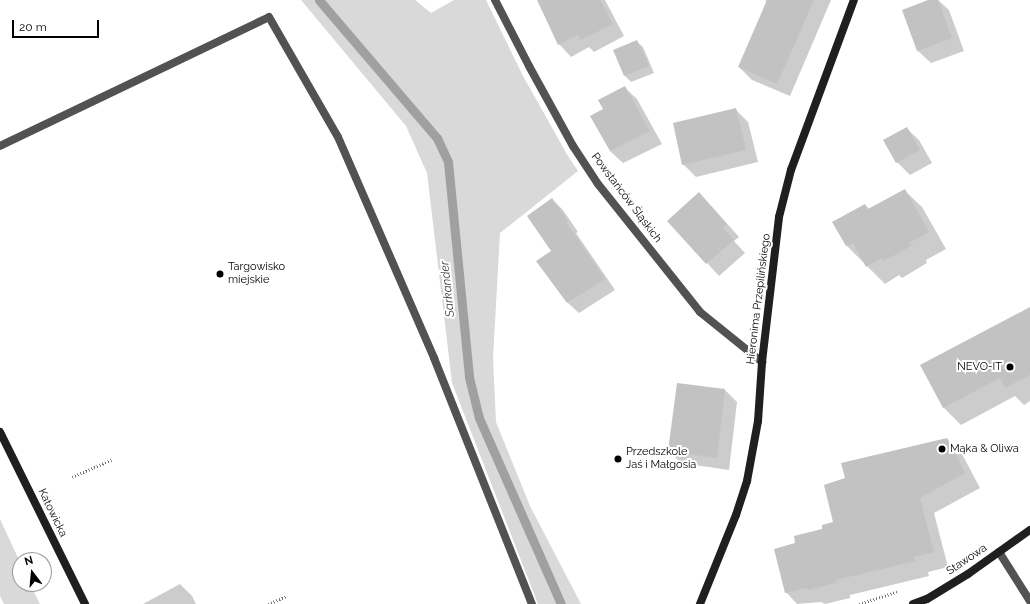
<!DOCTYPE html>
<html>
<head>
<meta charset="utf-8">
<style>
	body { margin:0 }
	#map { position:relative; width:1030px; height:604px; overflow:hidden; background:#fff; font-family:Raleway,sans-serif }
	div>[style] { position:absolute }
	.green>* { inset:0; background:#d9d9d9 }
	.shadow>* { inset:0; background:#0003 }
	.stream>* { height:9px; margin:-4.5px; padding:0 4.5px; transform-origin:4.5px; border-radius:4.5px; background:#a0a0a0 }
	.building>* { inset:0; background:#c2c2c2 }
	.path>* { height:2.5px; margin-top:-1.25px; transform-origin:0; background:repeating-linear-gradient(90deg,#747474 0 1px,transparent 0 3px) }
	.lane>* { height:8px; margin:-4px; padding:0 4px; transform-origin:4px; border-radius:4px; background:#525252 }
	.street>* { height:8px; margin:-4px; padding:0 4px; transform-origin:4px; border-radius:4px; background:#525252 }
	.secondary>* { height:8px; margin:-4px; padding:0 4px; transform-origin:4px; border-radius:4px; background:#1f1f1f }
	.dots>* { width:11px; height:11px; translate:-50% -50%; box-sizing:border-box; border:2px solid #fff; border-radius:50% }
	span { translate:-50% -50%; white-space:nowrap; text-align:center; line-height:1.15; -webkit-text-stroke:4px #fff; paint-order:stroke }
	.street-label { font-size:11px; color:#000 }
	.poi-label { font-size:11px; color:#000 }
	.left { translate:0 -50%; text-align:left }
	.right { translate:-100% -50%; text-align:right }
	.water-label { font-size:12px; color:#414141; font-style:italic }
	.north { position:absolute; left:12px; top:552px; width:40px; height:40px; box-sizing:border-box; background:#fff; border:1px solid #999; border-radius:50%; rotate:344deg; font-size:11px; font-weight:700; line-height:16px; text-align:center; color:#000 }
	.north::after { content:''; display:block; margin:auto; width:14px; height:18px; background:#000; clip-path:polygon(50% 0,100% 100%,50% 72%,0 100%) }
	.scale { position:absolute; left:12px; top:20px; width:87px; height:18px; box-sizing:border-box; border:2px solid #000; border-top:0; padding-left:5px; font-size:12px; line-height:14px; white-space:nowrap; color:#000; -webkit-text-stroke:3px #fff; paint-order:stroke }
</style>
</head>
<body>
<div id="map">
	<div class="green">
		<div style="clip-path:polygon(301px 0,415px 0,431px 13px,454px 0,486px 0,523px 76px,568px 156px,578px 171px,500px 233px,493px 358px,496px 422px,530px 506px,581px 604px,538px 604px,452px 383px,427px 173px,406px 126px)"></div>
		<div style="clip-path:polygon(0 519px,20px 562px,20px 584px,30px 584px,40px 604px,4px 604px,0 596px)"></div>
	</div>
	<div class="shadow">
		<div style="clip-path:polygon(538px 0,605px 0,624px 36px,594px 52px,589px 47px,571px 57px,559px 44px)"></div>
		<div style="clip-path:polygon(765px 0,831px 0,790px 96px,752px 80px,739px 67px,767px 2px)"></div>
		<div style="clip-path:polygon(931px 0,938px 0,949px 10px,964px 51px,931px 63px,918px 51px,903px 11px)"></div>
		<div style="clip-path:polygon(636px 41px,643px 47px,654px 73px,631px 82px,625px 76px,614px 51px)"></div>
		<div style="clip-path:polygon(624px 87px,637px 99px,662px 144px,623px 163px,610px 151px,605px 109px)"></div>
		<div style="clip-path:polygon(736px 110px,748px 122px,758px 162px,696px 177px,683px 164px)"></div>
		<div style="clip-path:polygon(906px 128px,919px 140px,932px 163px,910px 175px,897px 162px)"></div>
		<div style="clip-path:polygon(904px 190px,922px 207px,946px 249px,926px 260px,927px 263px,902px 278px,899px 275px,885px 284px,847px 246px,834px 223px,865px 205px,869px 209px)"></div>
		<div style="clip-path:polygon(552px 199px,563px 210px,578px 232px,576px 233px,615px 290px,579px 313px,568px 303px,538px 261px,553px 251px)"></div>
		<div style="clip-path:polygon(711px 206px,739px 237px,734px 241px,745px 253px,719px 276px,669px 221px)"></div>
		<div style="clip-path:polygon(1030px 308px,1030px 401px,1024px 405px,1015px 396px,961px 425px,944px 408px,921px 365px)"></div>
		<div style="clip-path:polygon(678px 384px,725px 390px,737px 402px,729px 470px,681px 463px,669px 451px)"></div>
		<div style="clip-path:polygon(947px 439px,962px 454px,980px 488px,934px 513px,948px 567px,928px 572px,929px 576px,850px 595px,850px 598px,825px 604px,821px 602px,797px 604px,786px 592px,796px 544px,823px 530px,834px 522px,846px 479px)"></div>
		<div style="clip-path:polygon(180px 584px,192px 596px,196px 604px,143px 604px)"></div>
	</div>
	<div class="stream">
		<div style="left:319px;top:0;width:182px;rotate:49.5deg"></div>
		<div style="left:437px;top:138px;width:26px;rotate:65deg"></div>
		<div style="left:448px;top:162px;width:216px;rotate:84.4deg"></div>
		<div style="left:469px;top:377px;width:42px;rotate:76.3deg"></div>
		<div style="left:479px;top:418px;width:203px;rotate:66.2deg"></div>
	</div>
	<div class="building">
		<div style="clip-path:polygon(537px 0,600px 0,613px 24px,581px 40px,578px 35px,558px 45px)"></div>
		<div style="clip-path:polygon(767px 0,814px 0,777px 84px,738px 67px)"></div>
		<div style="clip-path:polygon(928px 0,938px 0,952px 38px,917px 51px,902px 10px)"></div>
		<div style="clip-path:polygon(637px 40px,649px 66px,624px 76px,613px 50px)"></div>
		<div style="clip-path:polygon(625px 86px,650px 131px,610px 151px,590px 116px,603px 109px,598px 100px)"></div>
		<div style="clip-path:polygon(736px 108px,746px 150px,682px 165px,673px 123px)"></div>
		<div style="clip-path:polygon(907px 127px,920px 150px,896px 163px,883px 140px)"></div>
		<div style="clip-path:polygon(905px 189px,929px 232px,909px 243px,911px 246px,884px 261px,882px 258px,866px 267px,853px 243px,846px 246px,832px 222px,865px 204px,868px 209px)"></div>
		<div style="clip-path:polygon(699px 192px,727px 224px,723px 228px,734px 240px,706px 264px,667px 221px)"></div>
		<div style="clip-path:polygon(552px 198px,568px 221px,566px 222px,605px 279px,567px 303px,536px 261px,551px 251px,527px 216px)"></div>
		<div style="clip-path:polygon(1030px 307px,1030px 375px,1005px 388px,1000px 378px,943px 408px,920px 365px)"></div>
		<div style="clip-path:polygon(677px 383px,725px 389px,717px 458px,668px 451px)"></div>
		<div style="clip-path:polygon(947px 438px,965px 473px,920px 498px,934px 552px,914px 557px,915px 561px,836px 580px,836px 583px,808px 590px,806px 588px,785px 593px,774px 549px,795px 543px,794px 536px,822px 529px,822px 525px,833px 522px,824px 485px,845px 478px,841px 463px)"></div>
	</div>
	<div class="path">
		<div style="left:72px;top:477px;width:43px;rotate:-23.6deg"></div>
		<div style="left:268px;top:604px;width:21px;rotate:-23deg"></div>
		<div style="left:859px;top:604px;width:40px;rotate:-18deg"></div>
	</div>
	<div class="lane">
		<div style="left:0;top:146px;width:298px;rotate:-25.6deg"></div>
		<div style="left:269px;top:17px;width:138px;rotate:60.1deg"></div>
		<div style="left:338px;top:137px;width:241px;rotate:66.5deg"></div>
		<div style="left:434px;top:358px;width:265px;rotate:68.3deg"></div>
	</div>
	<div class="street">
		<div style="left:495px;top:0;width:74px;rotate:62.7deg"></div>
		<div style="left:529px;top:66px;width:91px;rotate:61.2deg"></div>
		<div style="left:573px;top:146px;width:45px;rotate:56.7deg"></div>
		<div style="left:598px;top:184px;width:164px;rotate:51.4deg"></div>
		<div style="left:700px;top:312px;width:80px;rotate:38.9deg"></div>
		<div style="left:999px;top:552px;width:58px;rotate:57.7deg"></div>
	</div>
	<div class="secondary">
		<div style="left:0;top:432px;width:192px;rotate:63.7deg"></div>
		<div style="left:700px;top:604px;width:96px;rotate:-68deg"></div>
		<div style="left:736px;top:515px;width:36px;rotate:-72deg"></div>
		<div style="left:747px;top:481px;width:61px;rotate:-79.6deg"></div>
		<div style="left:758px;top:421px;width:59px;rotate:-86.1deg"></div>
		<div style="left:762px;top:362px;width:146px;rotate:-83.3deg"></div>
		<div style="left:779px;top:217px;width:49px;rotate:-75.7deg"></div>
		<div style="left:791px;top:170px;width:181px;rotate:-69.7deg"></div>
		<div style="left:913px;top:604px;width:15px;rotate:-20deg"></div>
		<div style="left:927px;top:599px;width:48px;rotate:-31.4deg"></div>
		<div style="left:968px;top:574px;width:76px;rotate:-35.4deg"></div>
	</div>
	<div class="dots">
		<div style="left:220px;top:274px;background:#000"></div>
		<div style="left:1010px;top:367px;background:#000"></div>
		<div style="left:942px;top:449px;background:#000"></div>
		<div style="left:618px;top:459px;background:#000"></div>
	</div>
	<div class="street-label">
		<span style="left:626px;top:198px;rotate:53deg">Powstańców Śląskich</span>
		<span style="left:759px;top:299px;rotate:-83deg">Hieronima Przepilińskiego</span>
		<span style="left:52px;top:513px;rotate:64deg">Katowicka</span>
		<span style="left:967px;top:560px;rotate:-34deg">Stawowa</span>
	</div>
	<div class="poi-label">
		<span class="left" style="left:228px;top:274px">Targowisko<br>miejskie</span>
		<span class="right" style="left:1002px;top:367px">NEVO-IT</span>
		<span class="left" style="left:950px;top:449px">Mąka &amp; Oliwa</span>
		<span class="left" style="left:626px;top:459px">Przedszkole<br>Jaś i Małgosia</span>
	</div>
	<div class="water-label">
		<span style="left:448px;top:289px;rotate:-96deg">Sarkander</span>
	</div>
	<div class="north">N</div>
	<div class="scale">20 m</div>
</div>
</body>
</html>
